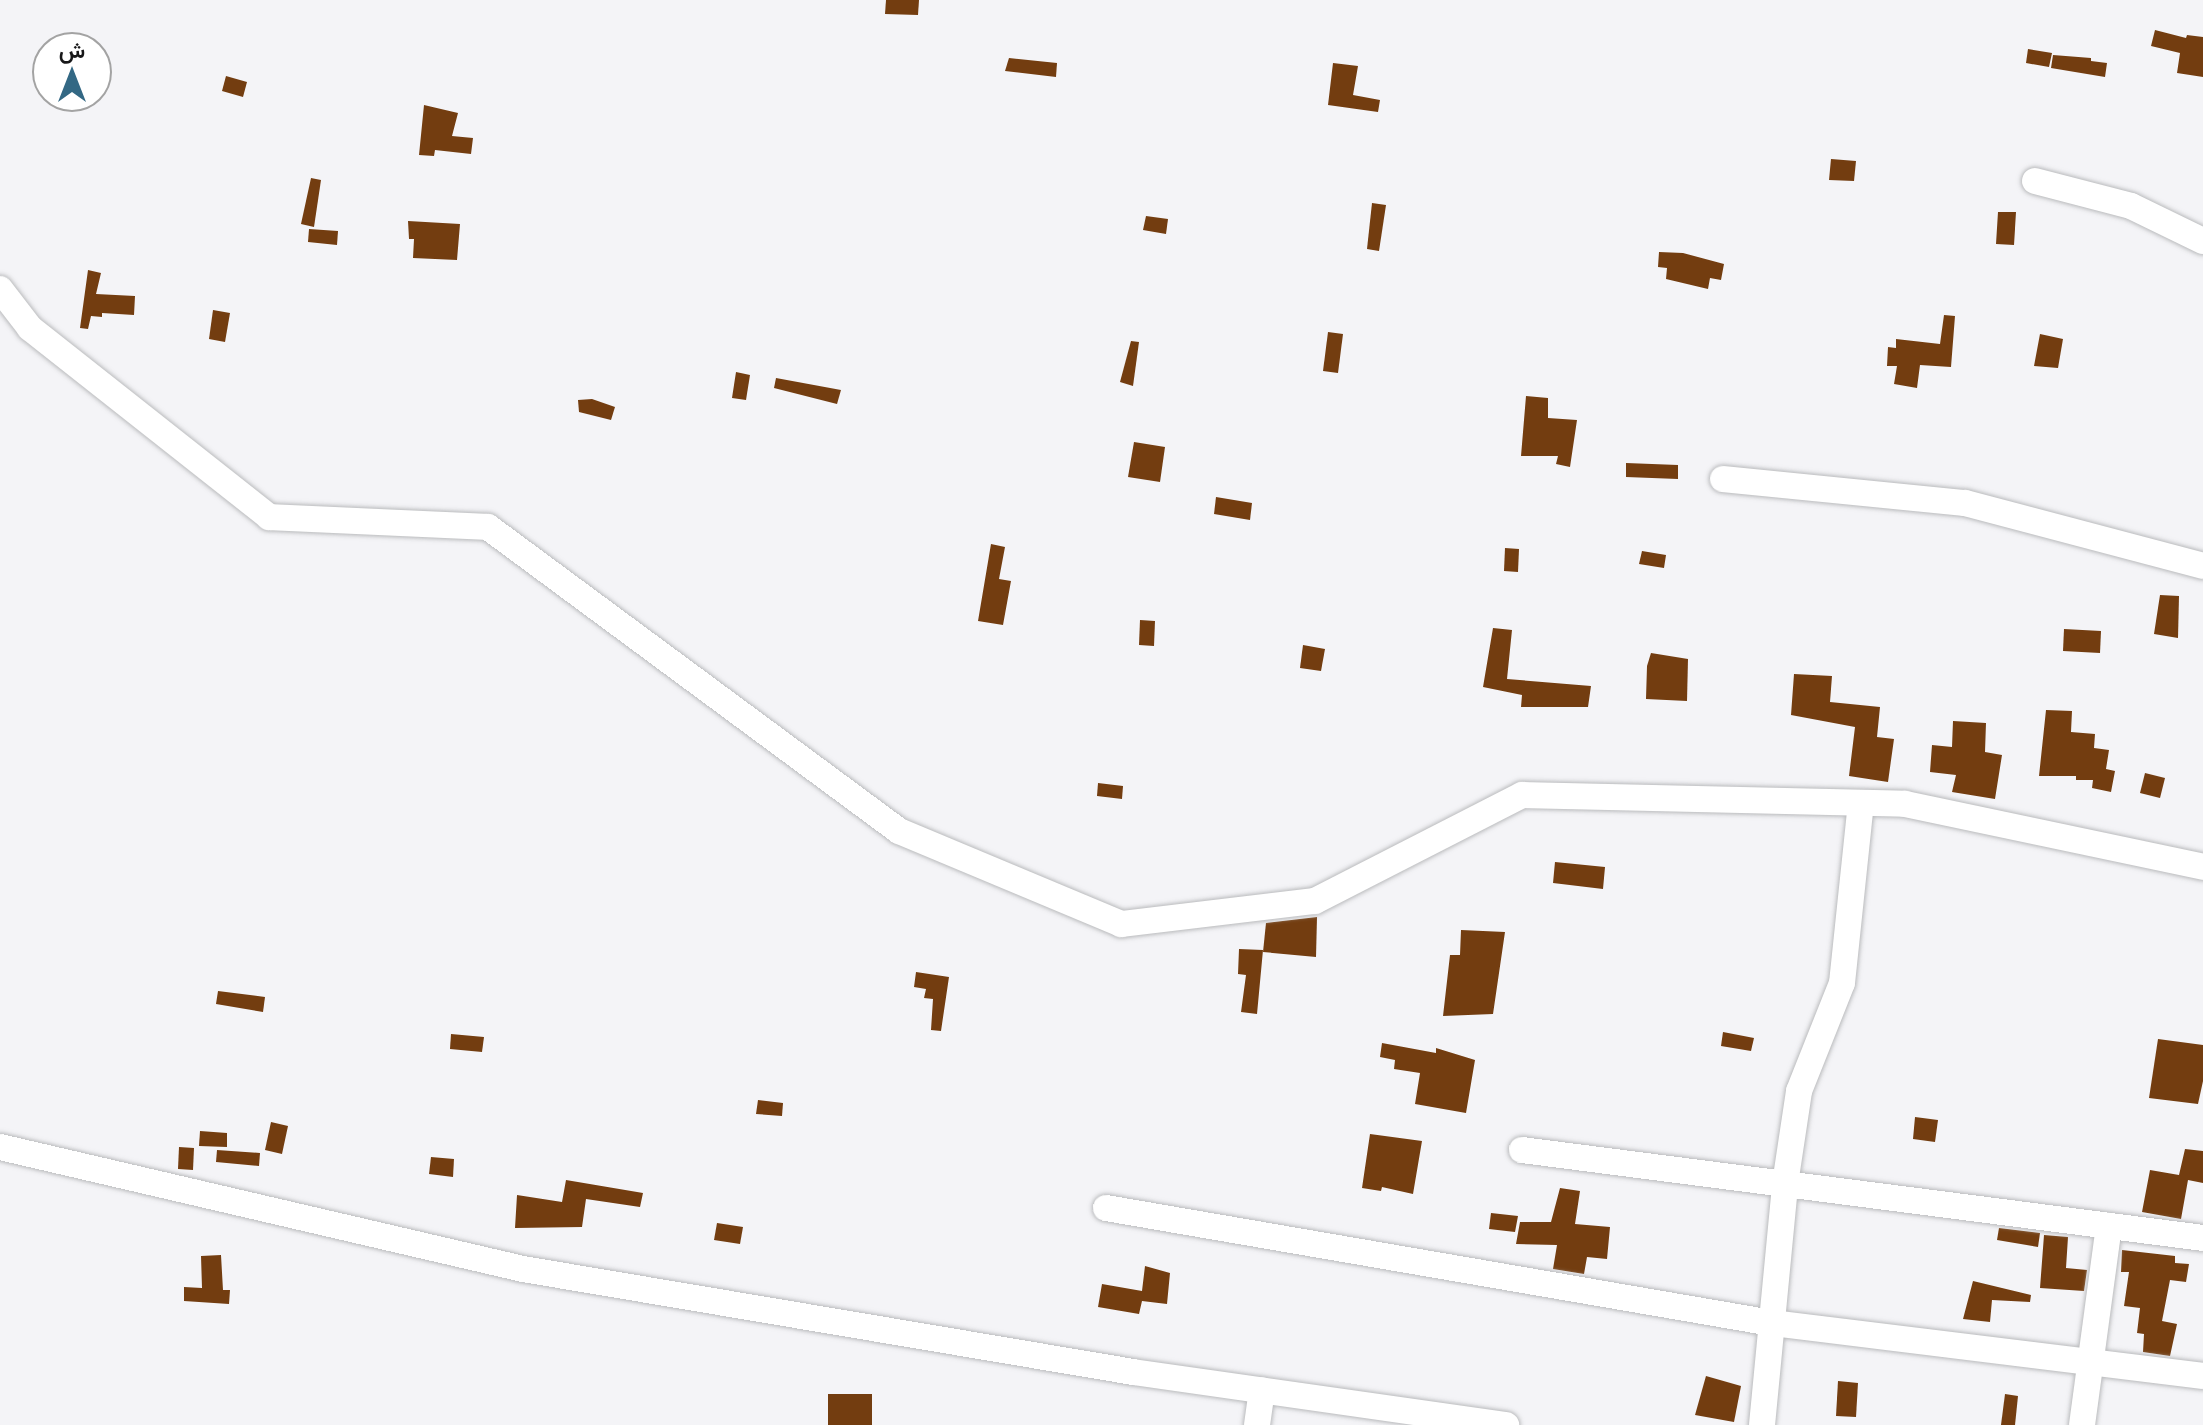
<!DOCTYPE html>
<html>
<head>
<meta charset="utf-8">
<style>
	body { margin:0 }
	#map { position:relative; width:2203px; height:1425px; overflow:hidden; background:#f4f4f7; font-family:"PT Sans",Vazirmatn,sans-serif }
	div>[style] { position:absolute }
	.building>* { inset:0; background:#733d10 }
	.roads { filter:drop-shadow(0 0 2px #babbbd) drop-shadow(0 0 2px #babbbd) }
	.minor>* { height:26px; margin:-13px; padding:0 13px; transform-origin:13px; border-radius:13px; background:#fff }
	span { translate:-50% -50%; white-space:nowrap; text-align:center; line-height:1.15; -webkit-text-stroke:8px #fff; paint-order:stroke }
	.north { position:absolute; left:32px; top:32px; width:80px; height:80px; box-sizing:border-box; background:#fff; border:2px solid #a3a3a3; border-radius:50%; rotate:0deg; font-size:22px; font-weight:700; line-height:32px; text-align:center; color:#181819 }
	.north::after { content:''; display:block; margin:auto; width:28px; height:36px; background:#336884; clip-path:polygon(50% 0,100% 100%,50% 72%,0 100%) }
</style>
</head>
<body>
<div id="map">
	<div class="building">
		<div style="clip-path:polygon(886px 0,919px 0,918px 15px,885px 14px)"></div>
		<div style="clip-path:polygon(2155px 30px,2186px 38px,2187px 35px,2203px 37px,2203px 77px,2177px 73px,2180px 53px,2151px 46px)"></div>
		<div style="clip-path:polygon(2028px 49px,2052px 53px,2049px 67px,2026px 63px)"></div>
		<div style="clip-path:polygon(2053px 55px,2091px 58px,2091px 61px,2107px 63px,2105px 77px,2051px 68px)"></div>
		<div style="clip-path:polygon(1009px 58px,1057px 63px,1056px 77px,1005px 71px)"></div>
		<div style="clip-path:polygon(1333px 63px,1358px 66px,1353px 95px,1380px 100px,1378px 112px,1328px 105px)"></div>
		<div style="clip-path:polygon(226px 76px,247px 82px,243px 97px,222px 91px)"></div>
		<div style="clip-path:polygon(424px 105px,458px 113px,452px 136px,473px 138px,471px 154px,435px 150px,434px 156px,419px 155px)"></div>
		<div style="clip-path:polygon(1831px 159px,1856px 161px,1854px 181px,1829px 180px)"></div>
		<div style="clip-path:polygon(311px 178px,321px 180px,314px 227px,301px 224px)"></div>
		<div style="clip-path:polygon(1372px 203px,1386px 205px,1379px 251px,1367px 249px)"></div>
		<div style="clip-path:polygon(1998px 212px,2016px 212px,2014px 245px,1996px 244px)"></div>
		<div style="clip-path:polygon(1146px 216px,1168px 219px,1166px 234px,1143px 230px)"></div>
		<div style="clip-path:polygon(408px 221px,460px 224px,457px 260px,413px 258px,414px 239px,409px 239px)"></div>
		<div style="clip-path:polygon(309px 229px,338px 231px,337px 245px,308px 242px)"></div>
		<div style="clip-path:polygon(1659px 252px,1683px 253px,1724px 264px,1721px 280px,1710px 278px,1708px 289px,1666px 279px,1667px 268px,1658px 267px)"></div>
		<div style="clip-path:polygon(88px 270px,101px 273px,96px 294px,135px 296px,134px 315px,102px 313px,102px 317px,91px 316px,88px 329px,80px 328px)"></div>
		<div style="clip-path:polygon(213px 310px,230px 313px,225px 342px,209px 339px)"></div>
		<div style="clip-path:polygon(1944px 315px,1955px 316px,1951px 367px,1920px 365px,1917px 388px,1894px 384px,1897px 366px,1887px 366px,1888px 347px,1896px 348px,1896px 339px,1940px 344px)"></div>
		<div style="clip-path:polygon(1328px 332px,1343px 334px,1338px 373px,1323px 371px)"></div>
		<div style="clip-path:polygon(2040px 334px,2063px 339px,2058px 368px,2034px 366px)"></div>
		<div style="clip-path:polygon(1131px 341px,1139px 342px,1133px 386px,1120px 382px)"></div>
		<div style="clip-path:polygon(736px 372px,750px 375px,746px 400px,732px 398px)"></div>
		<div style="clip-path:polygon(776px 378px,841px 390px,837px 404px,774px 388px)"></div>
		<div style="clip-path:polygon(1526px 396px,1548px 398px,1548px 418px,1577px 420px,1570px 467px,1556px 464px,1558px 456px,1521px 456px)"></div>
		<div style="clip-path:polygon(592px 399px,615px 407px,611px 420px,579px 412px,578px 400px)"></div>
		<div style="clip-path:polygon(1134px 442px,1165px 447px,1160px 482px,1128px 477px)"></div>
		<div style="clip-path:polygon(1626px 463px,1678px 465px,1678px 479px,1626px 477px)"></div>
		<div style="clip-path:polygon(1216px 497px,1252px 503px,1250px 520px,1214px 514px)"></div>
		<div style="clip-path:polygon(991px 544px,1005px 547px,999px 579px,1011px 581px,1003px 625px,978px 621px)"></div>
		<div style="clip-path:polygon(1505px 548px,1519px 549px,1518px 572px,1504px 571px)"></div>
		<div style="clip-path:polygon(1642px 551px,1666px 555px,1664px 568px,1639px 564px)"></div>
		<div style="clip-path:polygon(2160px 595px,2179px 596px,2178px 638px,2154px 634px)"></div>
		<div style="clip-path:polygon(1140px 620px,1155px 621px,1154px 646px,1139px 645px)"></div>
		<div style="clip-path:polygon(1493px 628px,1512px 630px,1507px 679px,1591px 686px,1588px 707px,1521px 707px,1522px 695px,1483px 687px)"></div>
		<div style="clip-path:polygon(2064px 629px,2101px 631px,2100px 653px,2063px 651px)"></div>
		<div style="clip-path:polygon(1303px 645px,1325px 649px,1321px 671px,1300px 668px)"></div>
		<div style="clip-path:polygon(1651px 653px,1688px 659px,1687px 701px,1646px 699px,1647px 666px)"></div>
		<div style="clip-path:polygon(1794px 674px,1832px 676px,1830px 702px,1880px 707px,1877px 737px,1894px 739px,1888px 782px,1849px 776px,1855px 727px,1791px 715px)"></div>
		<div style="clip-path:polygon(2046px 710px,2072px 711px,2071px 732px,2095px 734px,2094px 748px,2109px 750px,2106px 769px,2115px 771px,2111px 792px,2092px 788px,2093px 780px,2076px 780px,2076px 776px,2039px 776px)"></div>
		<div style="clip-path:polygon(1953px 721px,1986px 723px,1985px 752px,2002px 755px,1995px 799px,1952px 792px,1956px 775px,1930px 772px,1932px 745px,1952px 747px)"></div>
		<div style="clip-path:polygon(2145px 773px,2165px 778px,2160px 798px,2140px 793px)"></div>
		<div style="clip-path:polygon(1098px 783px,1123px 786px,1122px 799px,1097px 796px)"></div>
		<div style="clip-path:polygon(1555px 862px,1605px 867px,1603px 889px,1553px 883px)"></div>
		<div style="clip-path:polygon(1317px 917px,1316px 957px,1263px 952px,1266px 923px)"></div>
		<div style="clip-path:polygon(1461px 930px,1505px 932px,1493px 1014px,1443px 1016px,1450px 955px,1460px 955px)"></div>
		<div style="clip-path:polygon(1239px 949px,1263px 950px,1257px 1014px,1241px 1012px,1246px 975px,1238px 974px)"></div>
		<div style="clip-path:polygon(916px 972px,949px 977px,941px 1031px,931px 1030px,933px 999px,924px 998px,926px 989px,914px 987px)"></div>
		<div style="clip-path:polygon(218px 991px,265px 997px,263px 1012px,216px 1004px)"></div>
		<div style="clip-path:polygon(1723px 1032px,1754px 1038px,1751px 1051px,1721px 1046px)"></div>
		<div style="clip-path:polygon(451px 1034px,484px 1037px,482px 1052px,450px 1049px)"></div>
		<div style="clip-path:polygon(2158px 1039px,2203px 1045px,2203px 1081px,2198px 1104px,2149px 1098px)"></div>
		<div style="clip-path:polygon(1382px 1043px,1436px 1053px,1436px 1048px,1475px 1060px,1466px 1113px,1415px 1104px,1420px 1073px,1394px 1069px,1395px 1060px,1380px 1057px)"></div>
		<div style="clip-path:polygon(758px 1100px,783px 1103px,782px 1116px,756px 1114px)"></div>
		<div style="clip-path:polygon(1915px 1117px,1938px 1120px,1935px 1142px,1913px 1139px)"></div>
		<div style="clip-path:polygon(271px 1122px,288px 1126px,282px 1154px,265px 1150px)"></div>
		<div style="clip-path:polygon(200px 1131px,227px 1133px,227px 1147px,199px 1146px)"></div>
		<div style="clip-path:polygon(1370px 1134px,1422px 1141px,1413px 1194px,1382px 1187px,1381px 1191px,1362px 1188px)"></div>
		<div style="clip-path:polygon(179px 1147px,194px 1148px,193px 1170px,178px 1169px)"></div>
		<div style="clip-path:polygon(2185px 1149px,2203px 1151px,2203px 1183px,2188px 1180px,2181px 1219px,2142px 1212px,2150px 1170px,2179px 1175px)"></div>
		<div style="clip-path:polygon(217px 1150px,260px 1153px,259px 1166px,216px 1162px)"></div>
		<div style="clip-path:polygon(431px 1157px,454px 1159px,453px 1177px,429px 1174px)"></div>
		<div style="clip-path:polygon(566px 1180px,643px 1193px,640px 1207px,586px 1199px,582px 1227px,515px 1228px,517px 1195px,562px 1202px)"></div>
		<div style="clip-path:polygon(1560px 1188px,1580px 1191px,1575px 1224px,1610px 1227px,1607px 1259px,1587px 1257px,1584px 1274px,1553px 1269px,1557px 1245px,1516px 1244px,1520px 1222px,1551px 1222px)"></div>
		<div style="clip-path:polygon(1491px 1213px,1518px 1216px,1515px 1232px,1489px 1229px)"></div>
		<div style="clip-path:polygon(717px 1223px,743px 1227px,740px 1244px,714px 1240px)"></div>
		<div style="clip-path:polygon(1999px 1228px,2040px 1233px,2038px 1247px,1997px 1240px)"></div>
		<div style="clip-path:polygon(2044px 1235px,2068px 1237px,2066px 1268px,2087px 1270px,2084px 1291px,2040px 1288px)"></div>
		<div style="clip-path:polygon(2122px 1250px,2175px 1256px,2175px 1263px,2189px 1264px,2186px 1282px,2170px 1280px,2162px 1321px,2177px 1324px,2170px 1356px,2143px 1352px,2144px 1334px,2137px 1333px,2140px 1308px,2124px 1306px,2129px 1272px,2121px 1272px)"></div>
		<div style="clip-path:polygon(221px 1255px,223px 1290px,230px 1290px,229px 1304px,184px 1301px,184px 1287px,202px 1288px,201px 1256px)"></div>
		<div style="clip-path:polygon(1145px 1266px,1170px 1273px,1167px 1304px,1142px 1301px,1139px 1314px,1098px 1307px,1102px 1284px,1142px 1291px)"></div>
		<div style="clip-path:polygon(1973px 1281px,2031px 1295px,2030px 1302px,1992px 1300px,1990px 1322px,1963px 1319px)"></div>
		<div style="clip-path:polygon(1706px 1376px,1741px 1386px,1734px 1422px,1695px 1415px)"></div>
		<div style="clip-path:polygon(1838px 1381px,1858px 1383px,1856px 1417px,1836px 1416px)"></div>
		<div style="clip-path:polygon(828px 1394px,872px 1394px,872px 1425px,828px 1425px)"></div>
		<div style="clip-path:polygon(2005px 1394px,2018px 1396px,2015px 1425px,2001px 1425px)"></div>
	</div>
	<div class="roads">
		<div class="minor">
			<div style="left:2035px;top:181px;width:99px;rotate:14.6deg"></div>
			<div style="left:2131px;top:206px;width:80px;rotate:25.9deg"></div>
			<div style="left:0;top:289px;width:49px;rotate:52.4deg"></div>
			<div style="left:30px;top:328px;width:305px;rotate:38.3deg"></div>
			<div style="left:269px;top:517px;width:219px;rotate:2.6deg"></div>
			<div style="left:488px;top:527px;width:511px;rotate:36.49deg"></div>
			<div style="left:899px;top:831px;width:241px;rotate:22.7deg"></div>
			<div style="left:1121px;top:924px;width:195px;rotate:-6.8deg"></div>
			<div style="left:1315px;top:901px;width:233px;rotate:-27.1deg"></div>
			<div style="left:1522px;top:795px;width:383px;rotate:1.3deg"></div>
			<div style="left:1905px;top:804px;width:305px;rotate:11.9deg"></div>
			<div style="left:1723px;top:479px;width:243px;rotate:5.7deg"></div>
			<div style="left:1965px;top:503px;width:246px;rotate:14.8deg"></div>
			<div style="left:0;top:1147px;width:537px;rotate:13.13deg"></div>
			<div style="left:523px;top:1269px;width:619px;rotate:9.58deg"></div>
			<div style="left:1133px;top:1372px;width:377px;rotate:8.1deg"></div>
			<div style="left:1522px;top:1150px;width:687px;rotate:7.36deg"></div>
			<div style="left:1106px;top:1208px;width:676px;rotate:9.8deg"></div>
			<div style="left:1772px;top:1323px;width:434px;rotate:7deg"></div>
			<div style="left:1257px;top:1425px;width:35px;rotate:-82deg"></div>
			<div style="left:1762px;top:1425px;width:242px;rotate:-84.5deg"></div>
			<div style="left:1785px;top:1184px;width:94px;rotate:-81.4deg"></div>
			<div style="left:1799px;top:1091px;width:116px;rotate:-68.3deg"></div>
			<div style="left:1842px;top:983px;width:181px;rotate:-84deg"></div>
			<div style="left:2082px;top:1425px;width:201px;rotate:-82.3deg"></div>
		</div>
	</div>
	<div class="north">ش</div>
</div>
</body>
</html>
